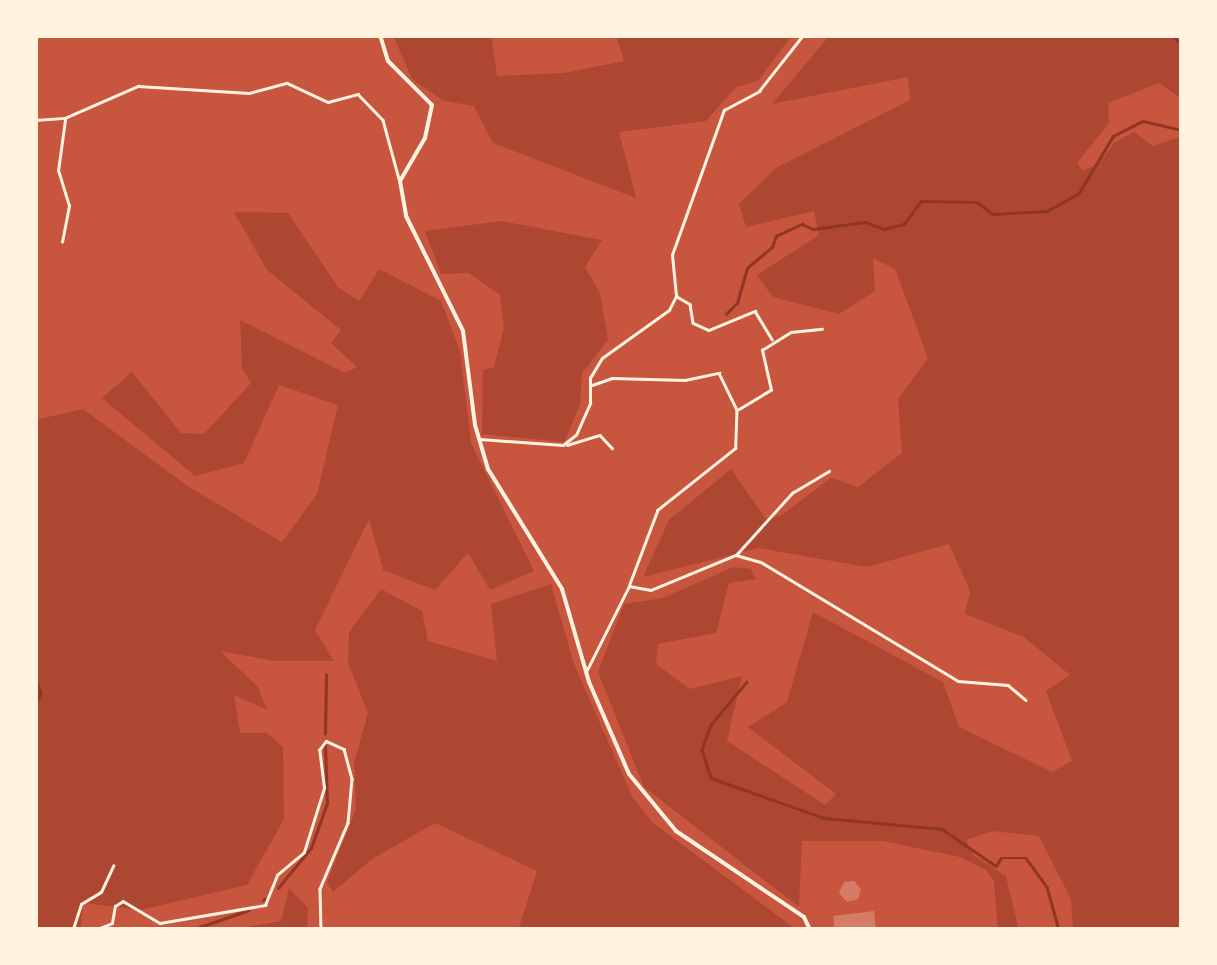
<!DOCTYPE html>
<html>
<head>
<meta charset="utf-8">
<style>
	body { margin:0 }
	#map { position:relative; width:1217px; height:965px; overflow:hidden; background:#c8553d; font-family:"Source Sans 3",sans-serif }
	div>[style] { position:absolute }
	.green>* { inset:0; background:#ae4732 }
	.stream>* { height:2.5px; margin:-1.25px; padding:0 1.25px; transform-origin:1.25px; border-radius:1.25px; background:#8f3625 }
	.building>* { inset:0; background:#d67c66 }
	.minor>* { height:2.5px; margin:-1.25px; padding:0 1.25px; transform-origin:1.25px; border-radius:1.25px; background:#fff3e0 }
	.tertiary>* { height:4px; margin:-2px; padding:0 2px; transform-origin:2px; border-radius:2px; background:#fff3e0 }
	span { translate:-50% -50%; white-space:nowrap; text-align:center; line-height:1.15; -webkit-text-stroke:10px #fff3e0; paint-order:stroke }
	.frame { position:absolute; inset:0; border:38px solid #fff3e0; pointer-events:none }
</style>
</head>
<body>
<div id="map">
	<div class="green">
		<div style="clip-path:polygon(393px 35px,491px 35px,497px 76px,564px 73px,624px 61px,616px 35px,792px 35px,758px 81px,736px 87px,706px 121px,619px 132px,636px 198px,493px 143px,474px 106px,444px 101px,412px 79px)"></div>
		<div style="clip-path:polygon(830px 35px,1182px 35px,1182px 99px,1159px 83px,1108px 103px,1109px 123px,1077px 163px,1082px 170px,1098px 165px,1114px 143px,1134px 132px,1153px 146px,1182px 136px,1182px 930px,1073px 930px,1071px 899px,1039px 836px,992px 831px,966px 840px,973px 855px,1006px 876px,1019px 930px,998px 930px,994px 881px,986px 870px,960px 857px,883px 841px,802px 841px,799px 907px,644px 787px,598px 672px,624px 604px,663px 598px,733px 567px,751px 569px,756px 579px,729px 583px,716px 633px,658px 644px,656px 664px,690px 689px,742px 676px,727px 741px,825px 805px,836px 794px,748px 727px,787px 702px,813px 612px,943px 682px,959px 727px,1052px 772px,1072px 761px,1046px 691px,1070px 675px,1024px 637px,965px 614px,970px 591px,949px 544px,867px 567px,758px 548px,643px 577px,669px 520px,731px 469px,766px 519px,782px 515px,831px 478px,858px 487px,902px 453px,898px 399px,928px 358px,895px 269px,873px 258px,875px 291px,839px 314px,773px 297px,757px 275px,819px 235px,814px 211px,746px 227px,739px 204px,776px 168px,910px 100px,908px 77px,772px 104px)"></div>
		<div style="clip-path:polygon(234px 212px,288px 213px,338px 287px,359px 301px,379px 269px,441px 301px,460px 351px,471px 443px,534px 571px,490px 590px,468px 553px,435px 590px,383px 570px,369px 519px,315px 630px,334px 661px,275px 661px,220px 651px,258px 687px,267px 710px,234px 695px,240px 733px,267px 733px,283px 747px,284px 819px,247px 885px,140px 910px,83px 903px,81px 930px,35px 930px,35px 420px,83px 409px,189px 487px,282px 542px,317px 494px,338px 405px,279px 385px,244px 463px,195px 476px,102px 398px,132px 372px,181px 433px,204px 434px,251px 383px,242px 368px,240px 320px,345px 373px,357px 367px,331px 343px,341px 330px,267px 270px)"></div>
		<div style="clip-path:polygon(502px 221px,602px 240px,585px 267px,600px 293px,608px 340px,582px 373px,580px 405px,564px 442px,482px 434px,483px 370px,494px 367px,504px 328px,500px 295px,469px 273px,441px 274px,425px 231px)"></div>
		<div style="clip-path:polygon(551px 584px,574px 664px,632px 796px,652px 822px,797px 930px,518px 930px,537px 871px,435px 823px,372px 859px,333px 892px,327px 882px,356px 809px,354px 763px,368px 713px,348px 663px,349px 632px,381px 589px,422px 611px,428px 641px,497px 661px,491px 604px)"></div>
		<div style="clip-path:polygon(289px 888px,308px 908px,307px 930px,232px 930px,281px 921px)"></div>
	</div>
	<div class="stream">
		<div style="left:1171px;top:35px;width:14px;rotate:39deg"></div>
		<div style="left:726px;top:314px;width:16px;rotate:-45deg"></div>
		<div style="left:737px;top:303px;width:36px;rotate:-74deg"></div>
		<div style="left:747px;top:268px;width:33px;rotate:-40deg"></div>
		<div style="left:772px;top:247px;width:12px;rotate:-70deg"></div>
		<div style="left:776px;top:236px;width:29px;rotate:-25deg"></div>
		<div style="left:802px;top:224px;width:12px;rotate:24deg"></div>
		<div style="left:813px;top:229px;width:52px;rotate:-7.7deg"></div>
		<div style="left:865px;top:222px;width:20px;rotate:20deg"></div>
		<div style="left:884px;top:229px;width:21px;rotate:-14deg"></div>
		<div style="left:904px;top:224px;width:29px;rotate:-54deg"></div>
		<div style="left:921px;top:201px;width:56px;rotate:1deg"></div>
		<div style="left:977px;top:202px;width:20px;rotate:37deg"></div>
		<div style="left:993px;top:214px;width:54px;rotate:-3.2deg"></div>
		<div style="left:1047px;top:211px;width:37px;rotate:-29deg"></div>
		<div style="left:1079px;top:193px;width:66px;rotate:-59.2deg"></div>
		<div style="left:1113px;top:136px;width:34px;rotate:-27deg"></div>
		<div style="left:1143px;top:121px;width:40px;rotate:13deg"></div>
		<div style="left:35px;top:678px;width:16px;rotate:68deg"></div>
		<div style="left:41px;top:693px;width:15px;rotate:113deg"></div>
		<div style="left:747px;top:682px;width:56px;rotate:129.9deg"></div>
		<div style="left:711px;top:725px;width:27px;rotate:110deg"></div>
		<div style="left:702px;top:750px;width:29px;rotate:72deg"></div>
		<div style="left:711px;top:778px;width:120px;rotate:19.5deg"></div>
		<div style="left:824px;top:818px;width:119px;rotate:5.3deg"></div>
		<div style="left:942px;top:829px;width:65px;rotate:34.4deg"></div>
		<div style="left:996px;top:866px;width:9px;rotate:-58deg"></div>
		<div style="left:1001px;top:858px;width:25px"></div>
		<div style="left:1026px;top:858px;width:36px;rotate:54deg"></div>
		<div style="left:1047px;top:887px;width:45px;rotate:74.4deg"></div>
		<div style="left:325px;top:734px;width:59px;rotate:-89deg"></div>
		<div style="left:278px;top:888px;width:52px;rotate:-50.5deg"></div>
		<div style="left:311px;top:848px;width:48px;rotate:-70.4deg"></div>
		<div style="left:327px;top:803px;width:58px;rotate:-92deg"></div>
		<div style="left:263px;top:900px;width:2px;rotate:-27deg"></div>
		<div style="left:191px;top:930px;width:61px;rotate:-19deg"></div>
	</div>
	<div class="building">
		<div style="clip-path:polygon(854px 881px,861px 889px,858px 899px,847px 902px,839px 893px,844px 882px)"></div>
		<div style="clip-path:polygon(874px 911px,876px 930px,835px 930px,833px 916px)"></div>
	</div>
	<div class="minor">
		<div style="left:35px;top:120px;width:30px;rotate:-4deg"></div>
		<div style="left:65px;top:118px;width:80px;rotate:-23.7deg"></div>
		<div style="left:138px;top:86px;width:111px;rotate:3.6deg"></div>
		<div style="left:249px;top:93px;width:39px;rotate:-15deg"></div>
		<div style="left:287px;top:83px;width:45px;rotate:24.9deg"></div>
		<div style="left:328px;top:102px;width:31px;rotate:-15deg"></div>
		<div style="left:358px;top:94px;width:36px;rotate:46deg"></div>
		<div style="left:383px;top:120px;width:61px;rotate:74.8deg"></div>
		<div style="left:62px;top:242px;width:37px;rotate:-79deg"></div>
		<div style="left:69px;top:206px;width:37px;rotate:-107deg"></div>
		<div style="left:58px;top:171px;width:51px;rotate:-82.2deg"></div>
		<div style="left:676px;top:296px;width:16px;rotate:30deg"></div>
		<div style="left:690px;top:304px;width:19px;rotate:81deg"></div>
		<div style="left:693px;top:323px;width:17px;rotate:24deg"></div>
		<div style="left:709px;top:330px;width:50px;rotate:-22.4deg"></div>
		<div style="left:755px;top:311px;width:33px;rotate:59deg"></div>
		<div style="left:592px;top:385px;width:21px;rotate:-19deg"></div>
		<div style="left:612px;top:378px;width:73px;rotate:1.6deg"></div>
		<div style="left:685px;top:380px;width:35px;rotate:-12deg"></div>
		<div style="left:719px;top:373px;width:41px;rotate:64.1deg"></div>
		<div style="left:737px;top:410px;width:38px;rotate:92deg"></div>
		<div style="left:736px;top:448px;width:100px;rotate:141.5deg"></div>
		<div style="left:658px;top:510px;width:79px;rotate:110.7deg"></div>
		<div style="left:739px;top:409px;width:37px;rotate:-31deg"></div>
		<div style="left:771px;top:390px;width:41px;rotate:-102.7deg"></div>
		<div style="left:762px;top:350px;width:34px;rotate:-32deg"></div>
		<div style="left:791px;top:332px;width:31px;rotate:-6deg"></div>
		<div style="left:480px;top:439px;width:83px;rotate:4.1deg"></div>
		<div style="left:563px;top:445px;width:16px;rotate:-38deg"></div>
		<div style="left:576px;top:435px;width:35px;rotate:-66deg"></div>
		<div style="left:590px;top:403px;width:25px;rotate:-90deg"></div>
		<div style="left:590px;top:378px;width:23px;rotate:-59deg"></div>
		<div style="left:602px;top:358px;width:82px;rotate:-35.6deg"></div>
		<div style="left:669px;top:310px;width:16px;rotate:-63deg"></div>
		<div style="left:676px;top:296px;width:41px;rotate:-95.6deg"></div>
		<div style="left:672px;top:255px;width:154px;rotate:-70.3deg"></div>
		<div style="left:724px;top:110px;width:40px;rotate:-28deg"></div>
		<div style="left:759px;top:91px;width:71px;rotate:-51.8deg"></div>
		<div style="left:567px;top:445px;width:34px;rotate:-17deg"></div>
		<div style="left:600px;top:435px;width:18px;rotate:47deg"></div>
		<div style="left:736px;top:555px;width:84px;rotate:-47.9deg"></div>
		<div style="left:792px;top:493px;width:43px;rotate:-30.7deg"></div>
		<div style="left:587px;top:670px;width:94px;rotate:-63.4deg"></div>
		<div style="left:629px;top:586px;width:22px;rotate:10deg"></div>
		<div style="left:651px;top:590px;width:92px;rotate:-22.4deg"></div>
		<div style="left:736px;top:555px;width:26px;rotate:16deg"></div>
		<div style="left:761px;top:562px;width:230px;rotate:31.1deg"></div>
		<div style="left:958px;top:681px;width:50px;rotate:4.6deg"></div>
		<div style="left:1008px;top:685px;width:23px;rotate:40deg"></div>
		<div style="left:45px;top:930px;width:28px;rotate:-2deg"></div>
		<div style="left:73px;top:929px;width:26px;rotate:-72deg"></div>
		<div style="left:81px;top:904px;width:23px;rotate:-31deg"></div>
		<div style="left:101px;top:892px;width:29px;rotate:-65deg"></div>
		<div style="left:95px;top:930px;width:18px;rotate:-22deg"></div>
		<div style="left:112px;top:923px;width:17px;rotate:-80deg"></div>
		<div style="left:115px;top:906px;width:9px;rotate:-32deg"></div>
		<div style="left:123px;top:901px;width:43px;rotate:30.7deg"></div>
		<div style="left:160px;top:923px;width:107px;rotate:-9.7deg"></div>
		<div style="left:265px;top:905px;width:32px;rotate:-68deg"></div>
		<div style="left:277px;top:875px;width:35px;rotate:-40deg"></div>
		<div style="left:304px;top:852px;width:67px;rotate:-72.6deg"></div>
		<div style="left:324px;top:788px;width:38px;rotate:-97deg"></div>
		<div style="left:319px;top:750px;width:11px;rotate:-52deg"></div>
		<div style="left:326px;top:741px;width:20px;rotate:24deg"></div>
		<div style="left:344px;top:749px;width:31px;rotate:75deg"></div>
		<div style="left:352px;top:779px;width:44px;rotate:95.2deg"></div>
		<div style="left:348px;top:823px;width:72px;rotate:113deg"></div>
		<div style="left:320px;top:889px;width:41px;rotate:88.6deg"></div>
	</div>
	<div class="tertiary">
		<div style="left:380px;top:35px;width:27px;rotate:73deg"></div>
		<div style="left:388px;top:61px;width:62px;rotate:45deg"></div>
		<div style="left:432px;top:105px;width:34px;rotate:102deg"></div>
		<div style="left:425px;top:138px;width:50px;rotate:120.2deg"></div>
		<div style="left:400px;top:181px;width:36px;rotate:80deg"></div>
		<div style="left:406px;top:216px;width:128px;rotate:63.6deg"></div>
		<div style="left:463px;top:331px;width:95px;rotate:82.7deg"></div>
		<div style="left:475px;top:425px;width:46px;rotate:73.5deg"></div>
		<div style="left:488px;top:469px;width:141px;rotate:58.3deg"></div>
		<div style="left:562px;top:589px;width:97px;rotate:73.8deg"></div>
		<div style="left:589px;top:682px;width:100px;rotate:66.5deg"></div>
		<div style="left:629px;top:774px;width:74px;rotate:50.5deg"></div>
		<div style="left:676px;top:831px;width:154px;rotate:33.9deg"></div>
		<div style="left:804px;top:917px;width:14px;rotate:65deg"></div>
	</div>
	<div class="frame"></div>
</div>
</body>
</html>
